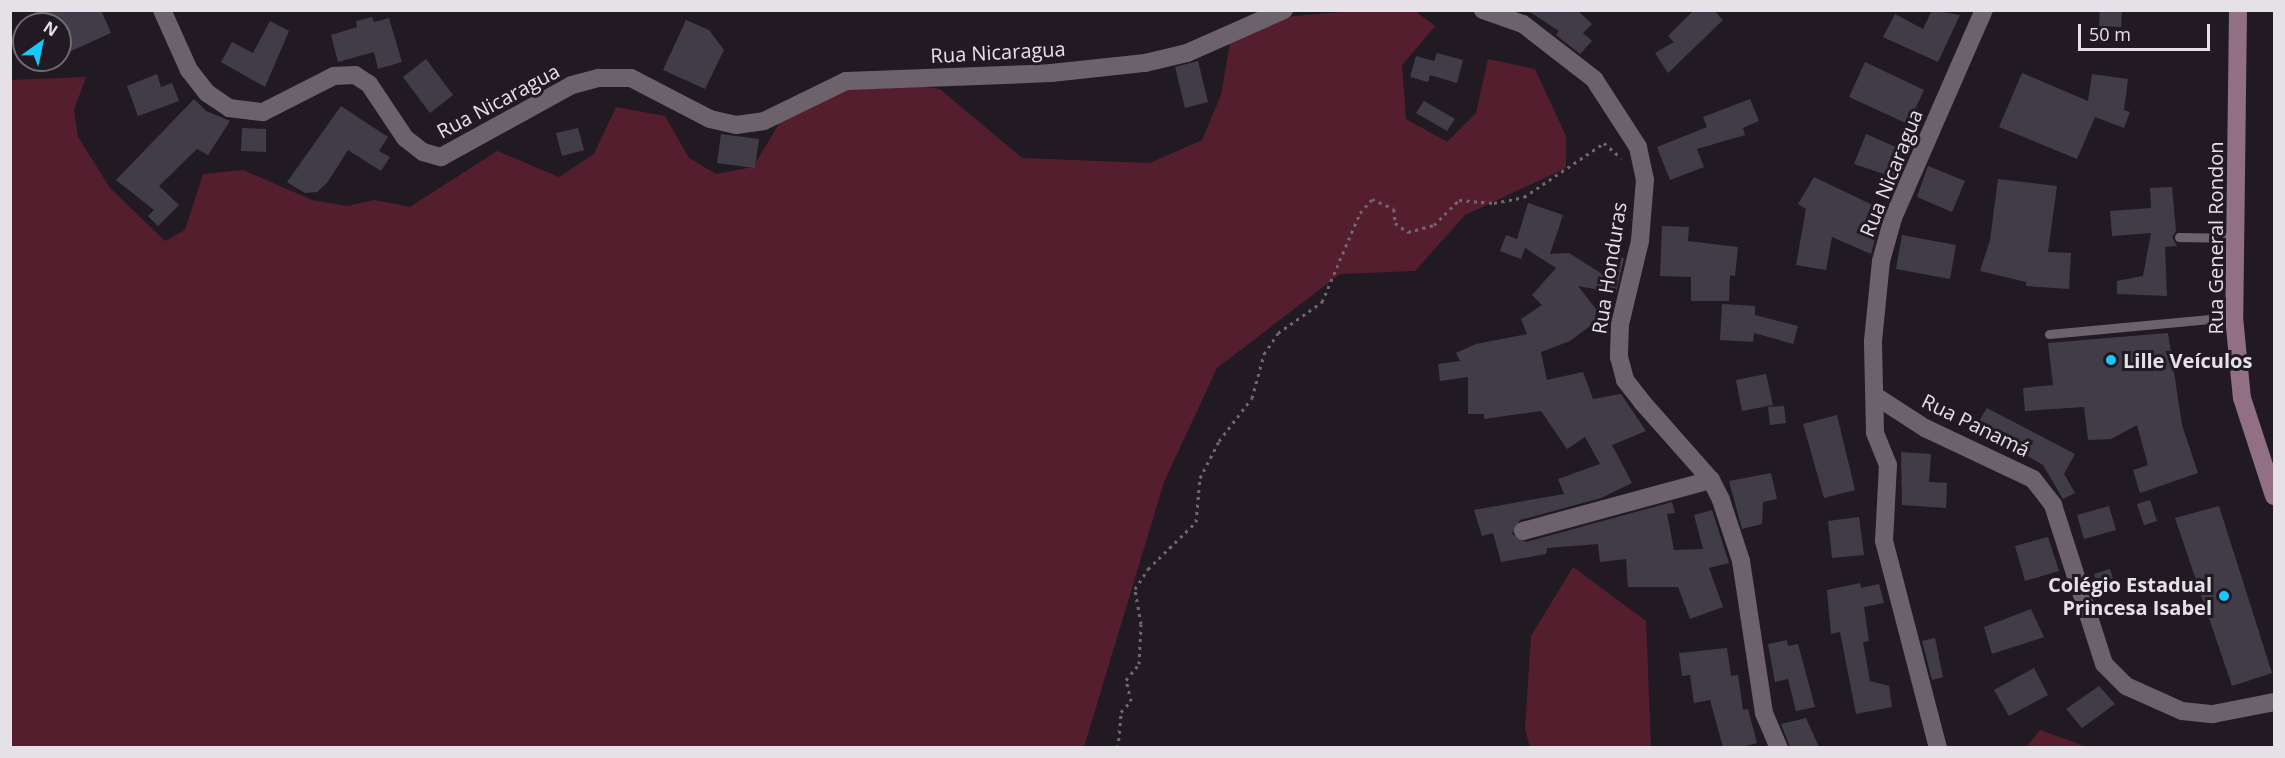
<!DOCTYPE html>
<html>
<head>
<meta charset="utf-8">
<style>
	body { margin:0 }
	#map { position:relative; width:2285px; height:758px; overflow:hidden; background:#221a23; font-family:"Open Sans",sans-serif }
	div>[style] { position:absolute }
	.green>* { inset:0; background:#551e2e }
	.building>* { inset:0; background:#413d48 }
	.path>* { height:3px; margin-top:-1.5px; transform-origin:0; background:repeating-linear-gradient(90deg,#6e686f 0 3px,transparent 0 7.5px) }
	.lane>* { height:9px; margin:-4.5px; padding:0 4.5px; transform-origin:4.5px; border-radius:4.5px; background:#6c626c }
	.street>* { height:18px; margin:-9px; padding:0 9px; transform-origin:9px; border-radius:9px; background:#6c626c }
	.secondary>* { height:18px; margin:-9px; padding:0 9px; transform-origin:9px; border-radius:9px; background:#917086 }
	.dots>* { width:16px; height:16px; translate:-50% -50%; box-sizing:border-box; border:3px solid #221a23; border-radius:50% }
	span { translate:-50% -50%; white-space:nowrap; text-align:center; line-height:1.15; -webkit-text-stroke:6px #221a23; paint-order:stroke }
	.street-label { font-size:20px; color:#e6e1e7 }
	.poi-label { font-size:20px; color:#e6e1e7; font-weight:700 }
	.left { translate:0 -50%; text-align:left }
	.right { translate:-100% -50%; text-align:right }
	.frame { position:absolute; inset:0; border:12px solid #e6e1e7; pointer-events:none }
	.north { position:absolute; left:12px; top:12px; width:60px; height:60px; box-sizing:border-box; background:#221a23; border:2px solid #706a71; border-radius:50%; rotate:33deg; font-size:16px; font-weight:700; line-height:24px; text-align:center; color:#e6e1e7 }
	.north::after { content:''; display:block; margin:auto; width:21px; height:27px; background:#15cafb; clip-path:polygon(50% 0,100% 100%,50% 72%,0 100%) }
	.scale { position:absolute; left:2078px; top:24px; width:132px; height:27px; box-sizing:border-box; border:3px solid #e6e1e7; border-top:0; padding-left:8px; font-size:18px; line-height:21px; white-space:nowrap; color:#e6e1e7; -webkit-text-stroke:4px #221a23; paint-order:stroke }
</style>
</head>
<body>
<div id="map">
	<div class="green">
		<div style="clip-path:polygon(1354px 11px,1415px 11px,1435px 26px,1402px 65px,1406px 119px,1447px 142px,1476px 113px,1488px 59px,1535px 69px,1566px 136px,1566px 168px,1465px 215px,1415px 271px,1340px 274px,1217px 368px,1164px 482px,1084px 747px,11px 747px,10px 80px,86px 77px,74px 110px,78px 137px,110px 188px,165px 241px,185px 230px,203px 174px,243px 170px,312px 200px,347px 206px,375px 200px,410px 207px,497px 151px,559px 177px,594px 154px,616px 107px,665px 116px,689px 158px,716px 174px,753px 167px,788px 109px,862px 79px,940px 89px,1022px 158px,1150px 163px,1202px 140px,1221px 95px,1230px 42px,1284px 17px)"></div>
		<div style="clip-path:polygon(1573px 567px,1646px 621px,1651px 747px,1530px 747px,1525px 729px,1531px 636px)"></div>
		<div style="clip-path:polygon(2040px 730px,2087px 747px,2026px 747px)"></div>
	</div>
	<div class="building">
		<div style="clip-path:polygon(34px 10px,101px 10px,111px 33px,60px 56px,60px 24px,40px 24px)"></div>
		<div style="clip-path:polygon(1527px 10px,1577px 10px,1592px 24px,1583px 33px,1592px 41px,1580px 54px,1556px 35px,1559px 31px)"></div>
		<div style="clip-path:polygon(1694px 10px,1714px 10px,1723px 20px,1668px 73px,1655px 53px,1674px 42px,1668px 36px)"></div>
		<div style="clip-path:polygon(1932px 10px,1960px 15px,1938px 62px,1883px 37px,1895px 14px,1923px 29px)"></div>
		<div style="clip-path:polygon(2100px 10px,2122px 10px,2121px 27px,2099px 26px)"></div>
		<div style="clip-path:polygon(372px 17px,374px 22px,389px 18px,402px 62px,378px 69px,374px 52px,338px 62px,331px 35px,357px 27px,356px 21px)"></div>
		<div style="clip-path:polygon(686px 20px,709px 30px,724px 50px,705px 89px,663px 70px)"></div>
		<div style="clip-path:polygon(270px 21px,289px 31px,265px 87px,221px 62px,232px 42px,253px 53px)"></div>
		<div style="clip-path:polygon(1437px 53px,1463px 60px,1457px 83px,1430px 75px,1428px 82px,1410px 77px,1416px 56px,1434px 61px)"></div>
		<div style="clip-path:polygon(426px 59px,453px 95px,430px 113px,403px 77px)"></div>
		<div style="clip-path:polygon(1198px 61px,1208px 102px,1185px 108px,1175px 67px)"></div>
		<div style="clip-path:polygon(1865px 62px,1924px 90px,1908px 124px,1849px 97px)"></div>
		<div style="clip-path:polygon(2022px 73px,2088px 101px,2092px 74px,2128px 79px,2124px 110px,2130px 112px,2124px 128px,2095px 117px,2077px 159px,1999px 127px)"></div>
		<div style="clip-path:polygon(157px 74px,161px 87px,172px 83px,179px 101px,138px 116px,127px 86px)"></div>
		<div style="clip-path:polygon(194px 99px,206px 111px,230px 121px,208px 155px,197px 149px,159px 186px,179px 205px,158px 226px,148px 216px,154px 210px,116px 180px)"></div>
		<div style="clip-path:polygon(1750px 99px,1759px 121px,1743px 128px,1745px 135px,1697px 149px,1704px 167px,1670px 180px,1657px 147px,1707px 127px,1703px 117px)"></div>
		<div style="clip-path:polygon(1424px 101px,1455px 119px,1447px 131px,1416px 113px)"></div>
		<div style="clip-path:polygon(341px 106px,388px 137px,379px 151px,390px 157px,381px 171px,348px 150px,327px 183px,317px 192px,305px 193px,287px 182px)"></div>
		<div style="clip-path:polygon(242px 128px,266px 129px,266px 152px,241px 151px)"></div>
		<div style="clip-path:polygon(578px 128px,584px 150px,562px 156px,556px 133px)"></div>
		<div style="clip-path:polygon(721px 134px,759px 139px,755px 168px,717px 163px)"></div>
		<div style="clip-path:polygon(1866px 134px,1905px 151px,1896px 178px,1854px 164px)"></div>
		<div style="clip-path:polygon(1928px 166px,1965px 181px,1952px 212px,1917px 197px)"></div>
		<div style="clip-path:polygon(1814px 177px,1883px 210px,1871px 254px,1832px 237px,1826px 270px,1796px 265px,1806px 209px,1798px 204px)"></div>
		<div style="clip-path:polygon(1998px 179px,2057px 186px,2048px 252px,2071px 253px,2069px 289px,2026px 286px,2026px 282px,1980px 271px,1990px 240px)"></div>
		<div style="clip-path:polygon(2172px 187px,2176px 231px,2172px 237px,2177px 246px,2165px 247px,2167px 296px,2117px 294px,2117px 281px,2143px 276px,2151px 233px,2112px 236px,2110px 211px,2151px 208px,2150px 188px)"></div>
		<div style="clip-path:polygon(1528px 203px,1563px 215px,1550px 254px,1569px 253px,1610px 279px,1614px 256px,1624px 258px,1616px 293px,1578px 286px,1602px 317px,1570px 341px,1541px 352px,1547px 380px,1583px 372px,1593px 399px,1621px 394px,1646px 431px,1612px 445px,1632px 483px,1601px 498px,1520px 520px,1512px 534px,1526px 542px,1672px 502px,1675px 513px,1667px 514px,1674px 550px,1703px 549px,1694px 515px,1712px 510px,1729px 563px,1709px 568px,1723px 607px,1690px 619px,1678px 587px,1628px 587px,1626px 559px,1600px 562px,1598px 544px,1547px 548px,1546px 554px,1501px 562px,1493px 533px,1482px 536px,1474px 510px,1564px 494px,1558px 479px,1600px 464px,1585px 437px,1567px 449px,1541px 411px,1484px 419px,1484px 414px,1468px 414px,1468px 377px,1440px 381px,1438px 364px,1460px 361px,1456px 353px,1476px 344px,1527px 334px,1521px 319px,1542px 305px,1532px 295px,1556px 268px,1525px 248px,1521px 259px,1500px 251px,1506px 235px,1517px 239px)"></div>
		<div style="clip-path:polygon(1662px 226px,1689px 227px,1688px 241px,1738px 247px,1735px 276px,1730px 275px,1729px 301px,1691px 301px,1691px 277px,1660px 276px)"></div>
		<div style="clip-path:polygon(1902px 235px,1956px 245px,1950px 279px,1896px 269px)"></div>
		<div style="clip-path:polygon(1722px 304px,1755px 306px,1755px 315px,1798px 326px,1793px 344px,1754px 333px,1753px 342px,1720px 340px)"></div>
		<div style="clip-path:polygon(2168px 333px,2182px 425px,2198px 473px,2140px 493px,2133px 470px,2148px 465px,2137px 425px,2111px 439px,2088px 440px,2084px 407px,2025px 411px,2023px 388px,2053px 385px,2048px 343px)"></div>
		<div style="clip-path:polygon(1766px 374px,1773px 405px,1742px 411px,1736px 380px)"></div>
		<div style="clip-path:polygon(1784px 406px,1786px 423px,1770px 425px,1768px 407px)"></div>
		<div style="clip-path:polygon(1987px 408px,2075px 454px,2064px 474px,2075px 493px,2063px 499px,2043px 465px,1976px 426px)"></div>
		<div style="clip-path:polygon(1837px 415px,1855px 490px,1824px 498px,1803px 424px)"></div>
		<div style="clip-path:polygon(1901px 452px,1931px 454px,1929px 482px,1947px 483px,1946px 508px,1902px 505px)"></div>
		<div style="clip-path:polygon(1771px 473px,1777px 499px,1763px 502px,1762px 524px,1742px 529px,1729px 481px)"></div>
		<div style="clip-path:polygon(2150px 500px,2157px 521px,2144px 525px,2137px 504px)"></div>
		<div style="clip-path:polygon(2109px 506px,2116px 530px,2084px 539px,2077px 515px)"></div>
		<div style="clip-path:polygon(2219px 506px,2272px 673px,2232px 686px,2175px 518px)"></div>
		<div style="clip-path:polygon(1859px 517px,1864px 555px,1832px 558px,1828px 521px)"></div>
		<div style="clip-path:polygon(2048px 537px,2059px 571px,2025px 581px,2015px 546px)"></div>
		<div style="clip-path:polygon(2110px 569px,2117px 591px,2101px 596px,2094px 574px)"></div>
		<div style="clip-path:polygon(1860px 583px,1861px 588px,1879px 584px,1884px 603px,1864px 607px,1869px 641px,1863px 642px,1870px 681px,1889px 686px,1892px 707px,1856px 714px,1840px 632px,1831px 634px,1827px 590px)"></div>
		<div style="clip-path:polygon(2031px 609px,2044px 637px,1992px 654px,1984px 627px)"></div>
		<div style="clip-path:polygon(1935px 638px,1943px 677px,1932px 680px,1922px 641px)"></div>
		<div style="clip-path:polygon(1787px 640px,1788px 646px,1798px 644px,1815px 707px,1796px 711px,1788px 679px,1775px 682px,1768px 644px)"></div>
		<div style="clip-path:polygon(1727px 648px,1731px 676px,1738px 675px,1743px 710px,1748px 709px,1757px 743px,1741px 747px,1723px 747px,1710px 700px,1694px 703px,1690px 675px,1682px 676px,1679px 653px)"></div>
		<div style="clip-path:polygon(2034px 668px,2048px 695px,2009px 716px,1994px 690px)"></div>
		<div style="clip-path:polygon(2099px 686px,2115px 704px,2082px 728px,2066px 709px)"></div>
		<div style="clip-path:polygon(1806px 718px,1819px 747px,1790px 747px,1781px 724px)"></div>
	</div>
	<div class="path">
		<div style="left:1118px;top:748px;width:36px;rotate:-85deg"></div>
		<div style="left:1121px;top:712px;width:15px;rotate:-48deg"></div>
		<div style="left:1131px;top:701px;width:22px;rotate:-103deg"></div>
		<div style="left:1126px;top:680px;width:21px;rotate:-51deg"></div>
		<div style="left:1139px;top:664px;width:40px;rotate:-87.1deg"></div>
		<div style="left:1141px;top:624px;width:36px;rotate:-100deg"></div>
		<div style="left:1135px;top:589px;width:24px;rotate:-57deg"></div>
		<div style="left:1148px;top:569px;width:67px;rotate:-44.4deg"></div>
		<div style="left:1196px;top:522px;width:44px;rotate:-84.8deg"></div>
		<div style="left:1200px;top:478px;width:42px;rotate:-62.8deg"></div>
		<div style="left:1219px;top:441px;width:54px;rotate:-52.5deg"></div>
		<div style="left:1252px;top:398px;width:46px;rotate:-74.7deg"></div>
		<div style="left:1264px;top:354px;width:25px;rotate:-56deg"></div>
		<div style="left:1278px;top:333px;width:54px;rotate:-35.2deg"></div>
		<div style="left:1322px;top:302px;width:97px;rotate:-66.9deg"></div>
		<div style="left:1360px;top:213px;width:18px;rotate:-49deg"></div>
		<div style="left:1372px;top:199px;width:24px;rotate:24deg"></div>
		<div style="left:1394px;top:209px;width:14px;rotate:86deg"></div>
		<div style="left:1395px;top:223px;width:16px;rotate:35deg"></div>
		<div style="left:1408px;top:232px;width:27px;rotate:-15deg"></div>
		<div style="left:1434px;top:225px;width:35px;rotate:-45deg"></div>
		<div style="left:1459px;top:200px;width:35px;rotate:5deg"></div>
		<div style="left:1494px;top:203px;width:31px;rotate:-11deg"></div>
		<div style="left:1524px;top:197px;width:97px;rotate:-34deg"></div>
		<div style="left:1604px;top:143px;width:23px;rotate:41deg"></div>
	</div>
	<div class="lane">
		<div style="left:2179px;top:237px;width:56px;rotate:1deg"></div>
		<div style="left:2049px;top:334px;width:186px;rotate:-5.3deg"></div>
	</div>
	<div class="street">
		<div style="left:162px;top:10px;width:66px;rotate:65.8deg"></div>
		<div style="left:189px;top:70px;width:29px;rotate:52deg"></div>
		<div style="left:207px;top:93px;width:27px;rotate:34deg"></div>
		<div style="left:229px;top:108px;width:34px;rotate:7deg"></div>
		<div style="left:263px;top:112px;width:80px;rotate:-26.9deg"></div>
		<div style="left:334px;top:76px;width:21px;rotate:-3deg"></div>
		<div style="left:355px;top:75px;width:17px;rotate:33deg"></div>
		<div style="left:369px;top:84px;width:65px;rotate:56.3deg"></div>
		<div style="left:405px;top:138px;width:23px;rotate:38deg"></div>
		<div style="left:423px;top:152px;width:19px;rotate:16deg"></div>
		<div style="left:441px;top:157px;width:149px;rotate:-28.8deg"></div>
		<div style="left:572px;top:85px;width:28px;rotate:-15deg"></div>
		<div style="left:599px;top:78px;width:32px"></div>
		<div style="left:631px;top:78px;width:89px;rotate:27.4deg"></div>
		<div style="left:710px;top:119px;width:27px;rotate:13deg"></div>
		<div style="left:736px;top:125px;width:28px;rotate:-8deg"></div>
		<div style="left:764px;top:121px;width:91px;rotate:-26deg"></div>
		<div style="left:846px;top:81px;width:205px;rotate:-2.2deg"></div>
		<div style="left:1051px;top:73px;width:95px;rotate:-6.1deg"></div>
		<div style="left:1145px;top:63px;width:43px;rotate:-13.4deg"></div>
		<div style="left:1187px;top:53px;width:106px;rotate:-23.9deg"></div>
		<div style="left:1483px;top:10px;width:42px;rotate:19.3deg"></div>
		<div style="left:1523px;top:24px;width:90px;rotate:37.8deg"></div>
		<div style="left:1594px;top:79px;width:81px;rotate:57.1deg"></div>
		<div style="left:1638px;top:147px;width:33px;rotate:78deg"></div>
		<div style="left:1645px;top:179px;width:62px;rotate:94.6deg"></div>
		<div style="left:1640px;top:241px;width:85px;rotate:103.5deg"></div>
		<div style="left:1620px;top:324px;width:33px;rotate:92deg"></div>
		<div style="left:1619px;top:357px;width:24px;rotate:75deg"></div>
		<div style="left:1625px;top:380px;width:28px;rotate:52deg"></div>
		<div style="left:1642px;top:402px;width:104px;rotate:48.5deg"></div>
		<div style="left:1711px;top:480px;width:22px;rotate:63deg"></div>
		<div style="left:1721px;top:500px;width:64px;rotate:71.8deg"></div>
		<div style="left:1741px;top:561px;width:154px;rotate:81.4deg"></div>
		<div style="left:1764px;top:713px;width:38px;rotate:67deg"></div>
		<div style="left:1877px;top:397px;width:57px;rotate:32.9deg"></div>
		<div style="left:1925px;top:428px;width:119px;rotate:25.3deg"></div>
		<div style="left:2033px;top:479px;width:33px;rotate:52deg"></div>
		<div style="left:2053px;top:505px;width:167px;rotate:72.2deg"></div>
		<div style="left:2104px;top:664px;width:31px;rotate:45deg"></div>
		<div style="left:2126px;top:686px;width:61px;rotate:24.1deg"></div>
		<div style="left:2182px;top:711px;width:31px;rotate:6deg"></div>
		<div style="left:2213px;top:714px;width:62px;rotate:-11.1deg"></div>
		<div style="left:1523px;top:531px;width:195px;rotate:-15.2deg"></div>
		<div style="left:1938px;top:748px;width:214px;rotate:-104.6deg"></div>
		<div style="left:1884px;top:541px;width:76px;rotate:-87deg"></div>
		<div style="left:1888px;top:465px;width:35px;rotate:-112deg"></div>
		<div style="left:1875px;top:432px;width:91px;rotate:-91.3deg"></div>
		<div style="left:1873px;top:341px;width:80px;rotate:-84.3deg"></div>
		<div style="left:1881px;top:261px;width:45px;rotate:-74.4deg"></div>
		<div style="left:1893px;top:218px;width:227px;rotate:-66.4deg"></div>
	</div>
	<div class="secondary">
		<div style="left:2238px;top:10px;width:307px;rotate:90.7deg"></div>
		<div style="left:2234px;top:317px;width:81px;rotate:84.4deg"></div>
		<div style="left:2242px;top:398px;width:103px;rotate:71.9deg"></div>
	</div>
	<div class="dots">
		<div style="left:2111px;top:360px;background:#15cafb"></div>
		<div style="left:2224px;top:596px;background:#15cafb"></div>
	</div>
	<div class="street-label">
		<span style="left:998px;top:52px;rotate:-3deg">Rua Nicaragua</span>
		<span style="left:498px;top:101px;rotate:-28deg">Rua Nicaragua</span>
		<span style="left:1891px;top:173px;rotate:-68deg">Rua Nicaragua</span>
		<span style="left:2215px;top:238px;rotate:-90deg">Rua General Rondon</span>
		<span style="left:1609px;top:268px;rotate:-81deg">Rua Honduras</span>
		<span style="left:1976px;top:425px;rotate:26deg">Rua Panamá</span>
	</div>
	<div class="poi-label">
		<span class="left" style="left:2123px;top:360px">Lille Veículos</span>
		<span class="right" style="left:2212px;top:596px">Colégio Estadual<br>Princesa Isabel</span>
	</div>
	<div class="frame"></div>
	<div class="north">N</div>
	<div class="scale">50 m</div>
</div>
</body>
</html>
